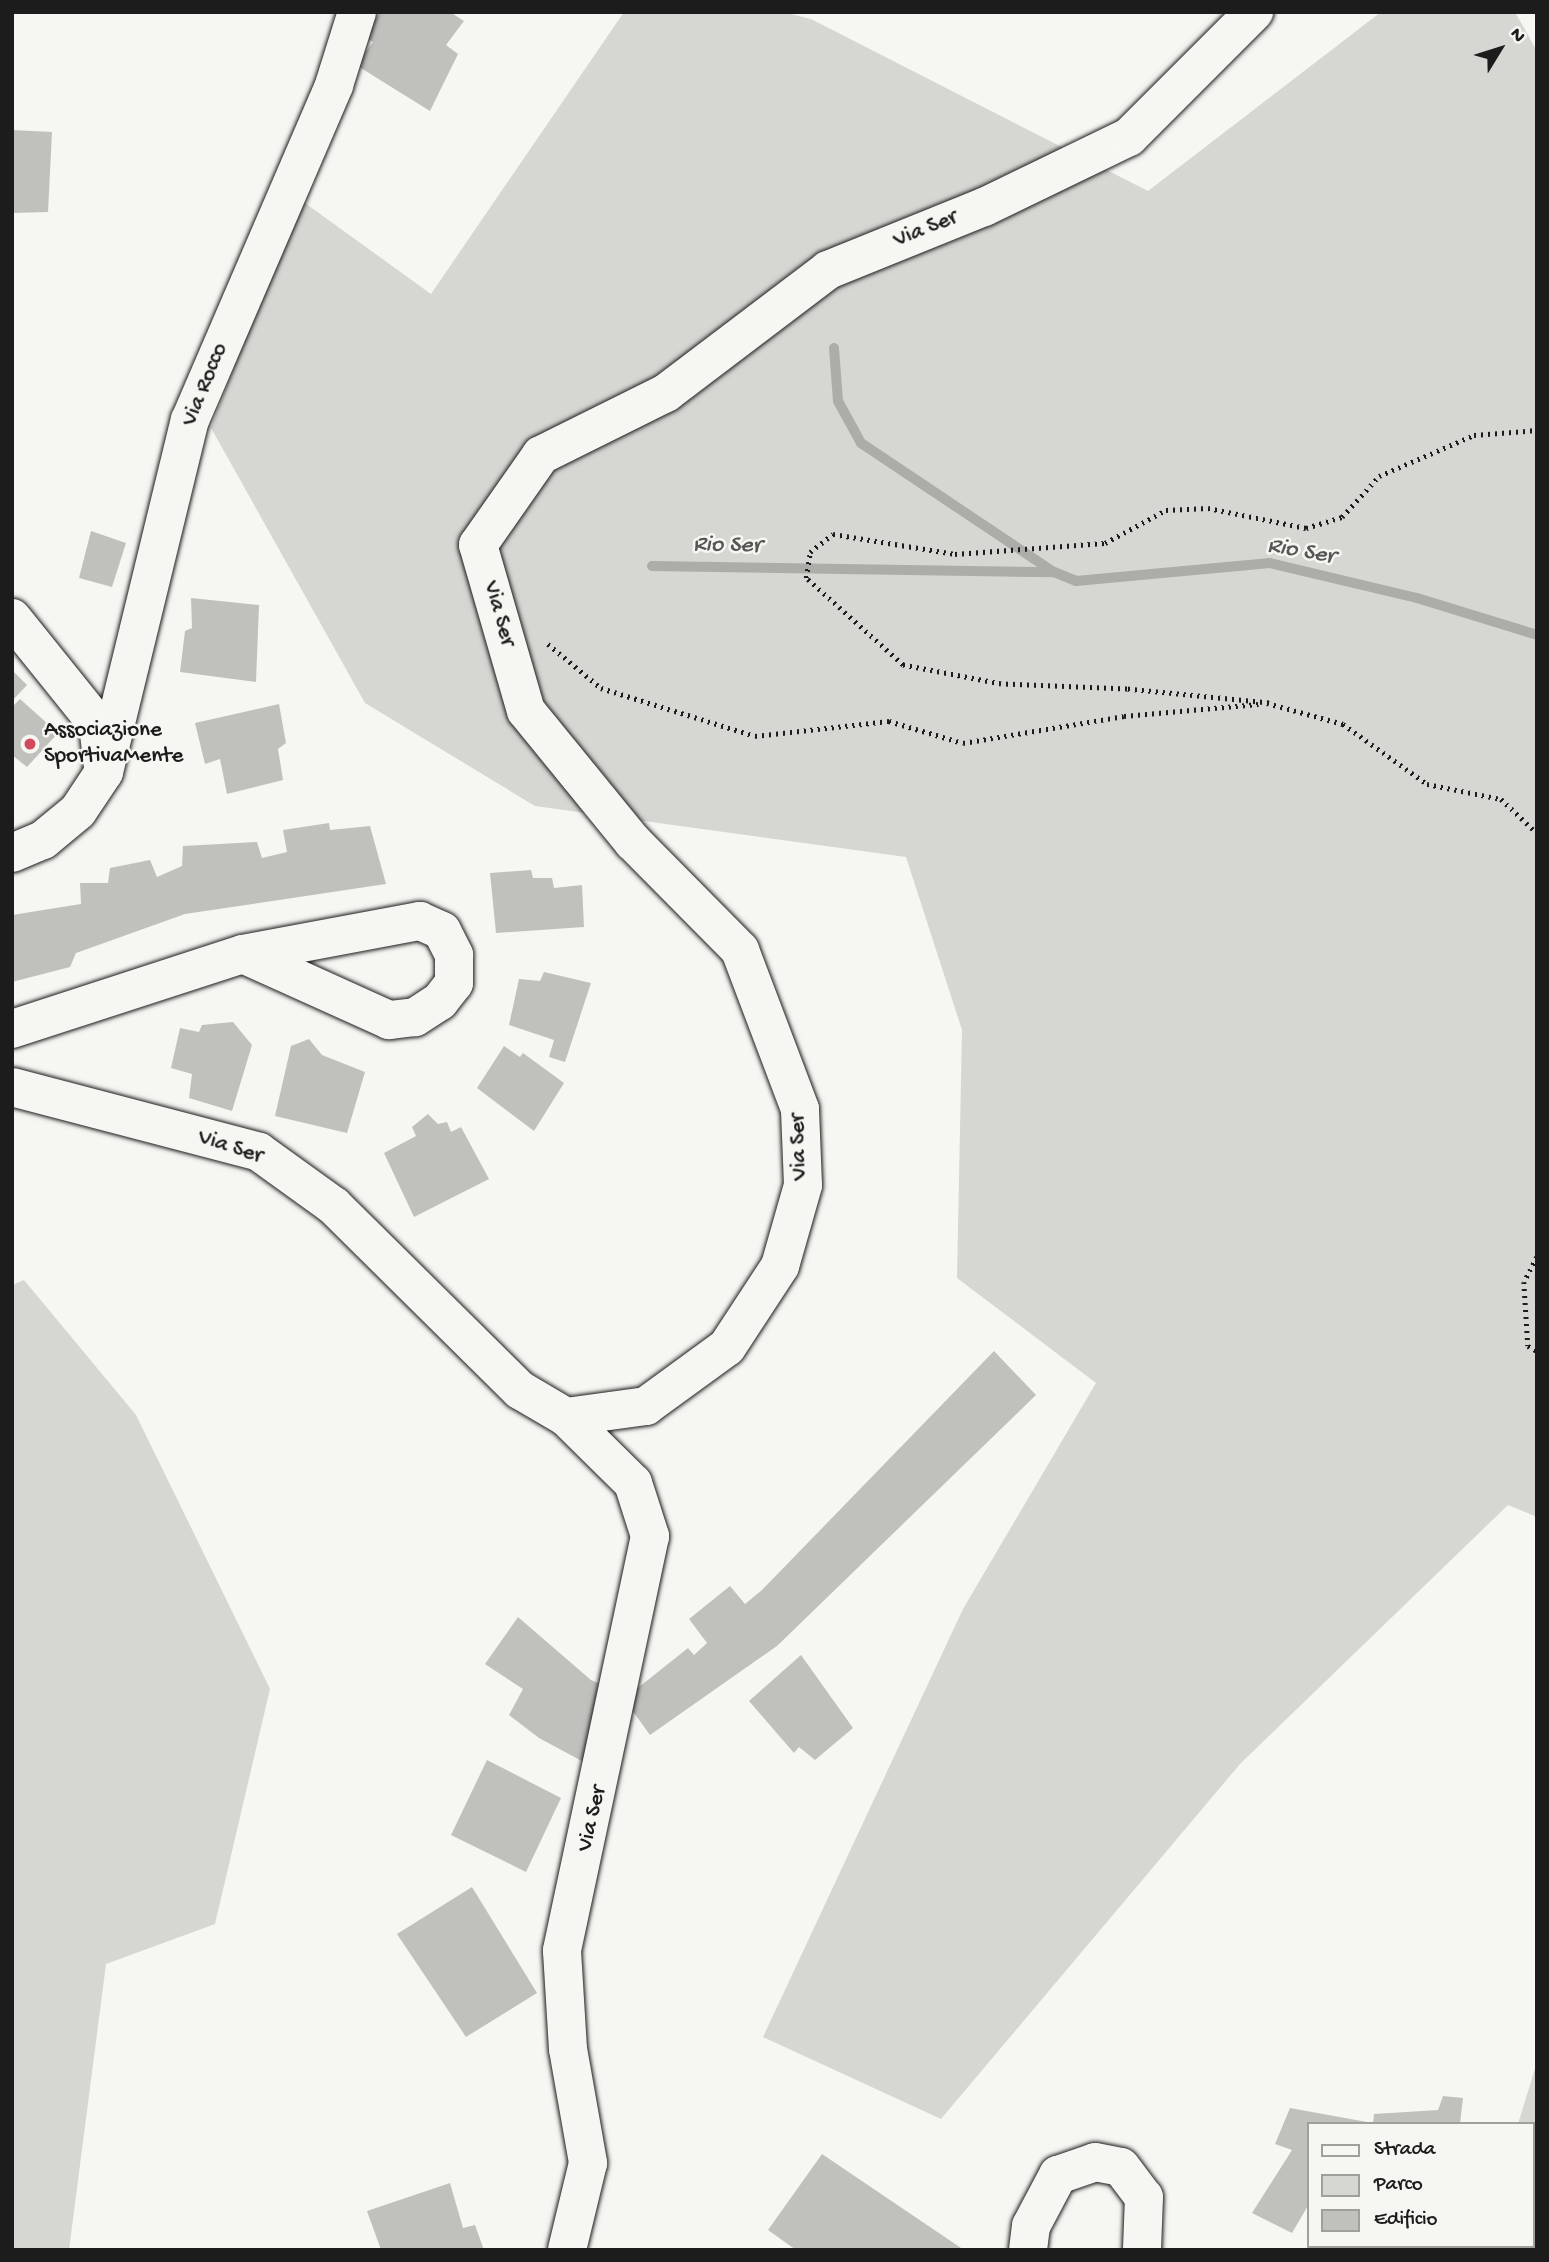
<!DOCTYPE html>
<html>
<head>
<meta charset="utf-8">
<style>
	body { margin:0 }
	#map { position:relative; width:1549px; height:2262px; overflow:hidden; background:#f6f6f2; font-family:"Gochi Hand",sans-serif }
	div>[style] { position:absolute }
	.green>* { inset:0; background:#d6d6d2 }
	.stream>* { height:10px; margin:-5px; padding:0 5px; transform-origin:5px; border-radius:5px; background:#acaca9 }
	.building>* { inset:0; background:#c0c0bd }
	.path>* { height:4.5px; margin-top:-2.25px; transform-origin:0; background:repeating-linear-gradient(90deg,#1c1c1c 0 2px,transparent 0 7px) }
	.roads { filter:drop-shadow(0 0 2px #1c1c1c) drop-shadow(0 0 2px #1c1c1c) }
	.minor>* { height:38px; margin:-19px; padding:0 19px; transform-origin:19px; border-radius:19px; background:#f6f6f2 }
	.dots>* { width:19px; height:19px; translate:-50% -50%; box-sizing:border-box; border:4px solid #f6f6f2; border-radius:50% }
	span { translate:-50% -50%; white-space:nowrap; text-align:center; line-height:1.15; -webkit-text-stroke:5px #f6f6f2; paint-order:stroke }
	.street-label { font-size:23px; color:#1c1c1c }
	.poi-label { font-size:23px; color:#1c1c1c }
	.left { translate:0 -50%; text-align:left }
	.water-label { font-size:24px; color:#565654; font-style:italic }
	.frame { position:absolute; inset:0; border:14px solid #1c1c1c; pointer-events:none }
	.legend { position:absolute; left:1307px; top:2122px; width:228px; height:126px; box-sizing:border-box; background:#f6f6f2; border:2px solid #9f9f9c; margin:0; padding:9px 12px; list-style:none; font-size:21px; color:#1c1c1c }
	.legend li { display:flex; align-items:center; gap:14px; height:35px }
	.legend b { width:35px; border:2px solid #9f9f9c }
	.north { position:absolute; left:1465px; top:14px; width:70px; height:70px; -webkit-text-stroke:5px #f6f6f2; paint-order:stroke; rotate:52deg; font-size:19px; font-weight:700; line-height:28px; text-align:center; color:#1c1c1c }
	.north::after { content:''; display:block; margin:auto; width:24px; height:32px; background:#1c1c1c; clip-path:polygon(50% 0,100% 100%,50% 72%,0 100%) }
</style>
</head>
<body>
<div id="map">
	<div class="green">
		<div style="clip-path:polygon(624px 12px,783px 12px,811px 19px,1148px 191px,1381px 12px,1515px 12px,1537px 51px,1537px 1517px,1508px 1505px,1240px 1764px,941px 2119px,763px 2037px,963px 1609px,1096px 1383px,957px 1278px,962px 1030px,906px 857px,535px 806px,365px 703px,211px 428px,298px 198px,431px 294px)"></div>
		<div style="clip-path:polygon(24px 1280px,136px 1415px,270px 1689px,215px 1924px,106px 1964px,69px 2250px,12px 2250px,12px 1285px)"></div>
		<div style="clip-path:polygon(1537px 2062px,1537px 2250px,1479px 2250px,1533px 2246px,1533px 2124px,1518px 2124px)"></div>
	</div>
	<div class="stream">
		<div style="left:834px;top:348px;width:53px;rotate:85.7deg"></div>
		<div style="left:838px;top:401px;width:48px;rotate:61.3deg"></div>
		<div style="left:861px;top:443px;width:232px;rotate:33.8deg"></div>
		<div style="left:652px;top:566px;width:402px;rotate:0.9deg"></div>
		<div style="left:1054px;top:572px;width:24px;rotate:22deg"></div>
		<div style="left:1076px;top:581px;width:195px;rotate:-5.3deg"></div>
		<div style="left:1270px;top:563px;width:151px;rotate:13.4deg"></div>
		<div style="left:1417px;top:598px;width:126px;rotate:17.1deg"></div>
	</div>
	<div class="building">
		<div style="clip-path:polygon(380px 12px,450px 12px,464px 21px,446px 45px,458px 54px,430px 111px,356px 65px,373px 42px,365px 37px)"></div>
		<div style="clip-path:polygon(12px 130px,52px 132px,48px 212px,12px 213px)"></div>
		<div style="clip-path:polygon(91px 531px,126px 543px,112px 587px,79px 578px)"></div>
		<div style="clip-path:polygon(191px 598px,259px 605px,256px 682px,180px 672px,185px 631px,192px 628px)"></div>
		<div style="clip-path:polygon(12px 670px,27px 685px,12px 701px)"></div>
		<div style="clip-path:polygon(20px 699px,58px 733px,27px 767px,12px 755px,12px 707px)"></div>
		<div style="clip-path:polygon(279px 704px,286px 743px,278px 749px,283px 780px,227px 794px,220px 759px,205px 764px,195px 723px)"></div>
		<div style="clip-path:polygon(329px 823px,330px 830px,370px 826px,386px 884px,185px 914px,76px 953px,70px 967px,12px 982px,12px 915px,81px 904px,80px 883px,108px 883px,110px 868px,150px 860px,157px 877px,182px 866px,183px 846px,257px 842px,262px 858px,287px 852px,283px 830px)"></div>
		<div style="clip-path:polygon(531px 870px,533px 878px,552px 878px,554px 888px,582px 885px,584px 927px,496px 933px,490px 873px)"></div>
		<div style="clip-path:polygon(544px 972px,591px 983px,565px 1062px,549px 1057px,554px 1040px,509px 1025px,519px 979px,540px 981px)"></div>
		<div style="clip-path:polygon(233px 1022px,252px 1045px,232px 1111px,189px 1098px,192px 1074px,171px 1068px,180px 1028px,199px 1032px,202px 1025px)"></div>
		<div style="clip-path:polygon(309px 1039px,322px 1055px,365px 1072px,347px 1133px,275px 1116px,291px 1046px)"></div>
		<div style="clip-path:polygon(504px 1046px,520px 1057px,523px 1053px,564px 1083px,534px 1131px,477px 1088px)"></div>
		<div style="clip-path:polygon(428px 1114px,438px 1124px,447px 1122px,451px 1132px,461px 1127px,489px 1179px,414px 1217px,384px 1153px,416px 1136px,412px 1127px)"></div>
		<div style="clip-path:polygon(994px 1351px,1036px 1395px,777px 1646px,650px 1735px,624px 1699px,688px 1648px,694px 1655px,707px 1643px,689px 1619px,730px 1586px,745px 1604px,762px 1590px)"></div>
		<div style="clip-path:polygon(518px 1617px,591px 1680px,611px 1689px,593px 1767px,539px 1738px,509px 1715px,523px 1689px,485px 1664px)"></div>
		<div style="clip-path:polygon(801px 1655px,853px 1728px,815px 1760px,799px 1747px,794px 1753px,749px 1701px)"></div>
		<div style="clip-path:polygon(487px 1760px,561px 1798px,526px 1872px,451px 1835px)"></div>
		<div style="clip-path:polygon(472px 1887px,537px 1993px,466px 2037px,397px 1934px)"></div>
		<div style="clip-path:polygon(1443px 2096px,1463px 2098px,1460px 2124px,1373px 2124px,1374px 2114px,1438px 2110px)"></div>
		<div style="clip-path:polygon(1290px 2108px,1367px 2122px,1309px 2124px,1309px 2204px,1292px 2233px,1252px 2213px,1292px 2150px,1275px 2144px)"></div>
		<div style="clip-path:polygon(822px 2154px,964px 2250px,796px 2250px,768px 2230px)"></div>
		<div style="clip-path:polygon(450px 2183px,463px 2228px,475px 2225px,484px 2250px,381px 2250px,367px 2211px)"></div>
	</div>
	<div class="path">
		<div style="left:548px;top:644px;width:69px;rotate:39.7deg"></div>
		<div style="left:601px;top:688px;width:161px;rotate:17.3deg"></div>
		<div style="left:755px;top:736px;width:135px;rotate:-6.4deg"></div>
		<div style="left:889px;top:721px;width:77px;rotate:16.6deg"></div>
		<div style="left:963px;top:743px;width:163px;rotate:-9.5deg"></div>
		<div style="left:1124px;top:716px;width:135px;rotate:-5.1deg"></div>
		<div style="left:1267px;top:703px;width:79px;rotate:15.4deg"></div>
		<div style="left:1343px;top:724px;width:103px;rotate:35.5deg"></div>
		<div style="left:1427px;top:784px;width:76px;rotate:11.5deg"></div>
		<div style="left:1501px;top:799px;width:50px;rotate:43.4deg"></div>
		<div style="left:1269px;top:703px;width:143px;rotate:-174.4deg"></div>
		<div style="left:1127px;top:689px;width:126px;rotate:-177.7deg"></div>
		<div style="left:1001px;top:684px;width:100px;rotate:-169deg"></div>
		<div style="left:903px;top:665px;width:130px;rotate:-138.1deg"></div>
		<div style="left:806px;top:578px;width:26px;rotate:-81deg"></div>
		<div style="left:810px;top:552px;width:29px;rotate:-38deg"></div>
		<div style="left:833px;top:534px;width:124px;rotate:9.3deg"></div>
		<div style="left:955px;top:554px;width:150px;rotate:-4.2deg"></div>
		<div style="left:1105px;top:543px;width:69px;rotate:-28.4deg"></div>
		<div style="left:1166px;top:510px;width:42px;rotate:-2.7deg"></div>
		<div style="left:1208px;top:508px;width:100px;rotate:11.5deg"></div>
		<div style="left:1306px;top:528px;width:38px;rotate:-17deg"></div>
		<div style="left:1342px;top:517px;width:55px;rotate:-47.9deg"></div>
		<div style="left:1379px;top:476px;width:103px;rotate:-23.3deg"></div>
		<div style="left:1474px;top:435px;width:63px;rotate:-4.5deg"></div>
		<div style="left:1537px;top:1257px;width:28px;rotate:117deg"></div>
		<div style="left:1524px;top:1282px;width:64px;rotate:86.4deg"></div>
		<div style="left:1528px;top:1346px;width:10px;rotate:29deg"></div>
	</div>
	<div class="roads">
		<div class="minor">
			<div style="left:12px;top:618px;width:137px;rotate:51.2deg"></div>
			<div style="left:98px;top:725px;width:42px;rotate:83.2deg"></div>
			<div style="left:12px;top:853px;width:34px;rotate:-23deg"></div>
			<div style="left:43px;top:840px;width:45px;rotate:-39.6deg"></div>
			<div style="left:78px;top:811px;width:47px;rotate:-56.3deg"></div>
			<div style="left:104px;top:772px;width:362px;rotate:-76.3deg"></div>
			<div style="left:190px;top:420px;width:365px;rotate:-66.7deg"></div>
			<div style="left:334px;top:85px;width:77px;rotate:-72.5deg"></div>
			<div style="left:12px;top:1029px;width:243px;rotate:-18deg"></div>
			<div style="left:243px;top:954px;width:180px;rotate:-10.6deg"></div>
			<div style="left:420px;top:921px;width:24px;rotate:24deg"></div>
			<div style="left:442px;top:931px;width:27px;rotate:63deg"></div>
			<div style="left:454px;top:955px;width:28px;rotate:90deg"></div>
			<div style="left:454px;top:983px;width:23px;rotate:128deg"></div>
			<div style="left:440px;top:1001px;width:30px;rotate:147deg"></div>
			<div style="left:415px;top:1017px;width:26px;rotate:173deg"></div>
			<div style="left:389px;top:1020px;width:160px;rotate:-155.7deg"></div>
			<div style="left:12px;top:1087px;width:255px;rotate:14.7deg"></div>
			<div style="left:259px;top:1152px;width:92px;rotate:35.8deg"></div>
			<div style="left:334px;top:1206px;width:262px;rotate:44.7deg"></div>
			<div style="left:520px;top:1390px;width:53px;rotate:30.4deg"></div>
			<div style="left:566px;top:1417px;width:81px;rotate:-7.8deg"></div>
			<div style="left:646px;top:1406px;width:100px;rotate:-36.1deg"></div>
			<div style="left:727px;top:1347px;width:97px;rotate:-56.8deg"></div>
			<div style="left:780px;top:1266px;width:84px;rotate:-74.1deg"></div>
			<div style="left:803px;top:1185px;width:76px;rotate:-92.3deg"></div>
			<div style="left:800px;top:1109px;width:170px;rotate:-110.7deg"></div>
			<div style="left:740px;top:950px;width:152px;rotate:-134.7deg"></div>
			<div style="left:633px;top:842px;width:169px;rotate:-129.2deg"></div>
			<div style="left:526px;top:711px;width:173px;rotate:-106.1deg"></div>
			<div style="left:478px;top:545px;width:110px;rotate:-55deg"></div>
			<div style="left:541px;top:455px;width:140px;rotate:-26.4deg"></div>
			<div style="left:666px;top:393px;width:203px;rotate:-37.2deg"></div>
			<div style="left:828px;top:270px;width:168px;rotate:-22deg"></div>
			<div style="left:984px;top:207px;width:161px;rotate:-25.8deg"></div>
			<div style="left:1129px;top:137px;width:177px;rotate:-45deg"></div>
			<div style="left:566px;top:1417px;width:94px;rotate:44.6deg"></div>
			<div style="left:633px;top:1483px;width:56px;rotate:72.2deg"></div>
			<div style="left:650px;top:1536px;width:424px;rotate:102deg"></div>
			<div style="left:562px;top:1951px;width:98px;rotate:86.5deg"></div>
			<div style="left:568px;top:2049px;width:116px;rotate:80deg"></div>
			<div style="left:588px;top:2163px;width:89px;rotate:103.6deg"></div>
			<div style="left:1028px;top:2250px;width:24px;rotate:-83deg"></div>
			<div style="left:1031px;top:2226px;width:58px;rotate:-62.1deg"></div>
			<div style="left:1058px;top:2175px;width:39px;rotate:-19deg"></div>
			<div style="left:1095px;top:2162px;width:26px;rotate:11deg"></div>
			<div style="left:1121px;top:2167px;width:38px;rotate:53deg"></div>
			<div style="left:1144px;top:2197px;width:53px;rotate:92.2deg"></div>
		</div>
	</div>
	<div class="dots">
		<div style="left:30px;top:744px;background:#d1495b"></div>
	</div>
	<div class="street-label">
		<span style="left:926px;top:230px;rotate:-22deg">Via Ser</span>
		<span style="left:206px;top:385px;rotate:-68deg">Via Rocco</span>
		<span style="left:498px;top:614px;rotate:74deg">Via Ser</span>
		<span style="left:800px;top:1147px;rotate:-92deg">Via Ser</span>
		<span style="left:230px;top:1148px;rotate:18deg">Via Ser</span>
		<span style="left:593px;top:1819px;rotate:-77deg">Via Ser</span>
	</div>
	<div class="poi-label">
		<span class="left" style="left:44px;top:744px">Associazione<br>SportivaMente</span>
	</div>
	<div class="water-label">
		<span style="left:727px;top:546px;rotate:1deg">Rio Ser</span>
		<span style="left:1301px;top:552px;rotate:10deg">Rio Ser</span>
	</div>
	<div class="frame"></div>
	<ul class="legend">
	<li><b style="height:9px;background:#f6f6f2"></b>Strada</li>
	<li><b style="height:19px;background:#d6d6d2"></b>Parco</li>
	<li><b style="height:19px;background:#c0c0bd"></b>Edificio</li>
	</ul>
	<div class="north">N</div>
</div>
</body>
</html>
